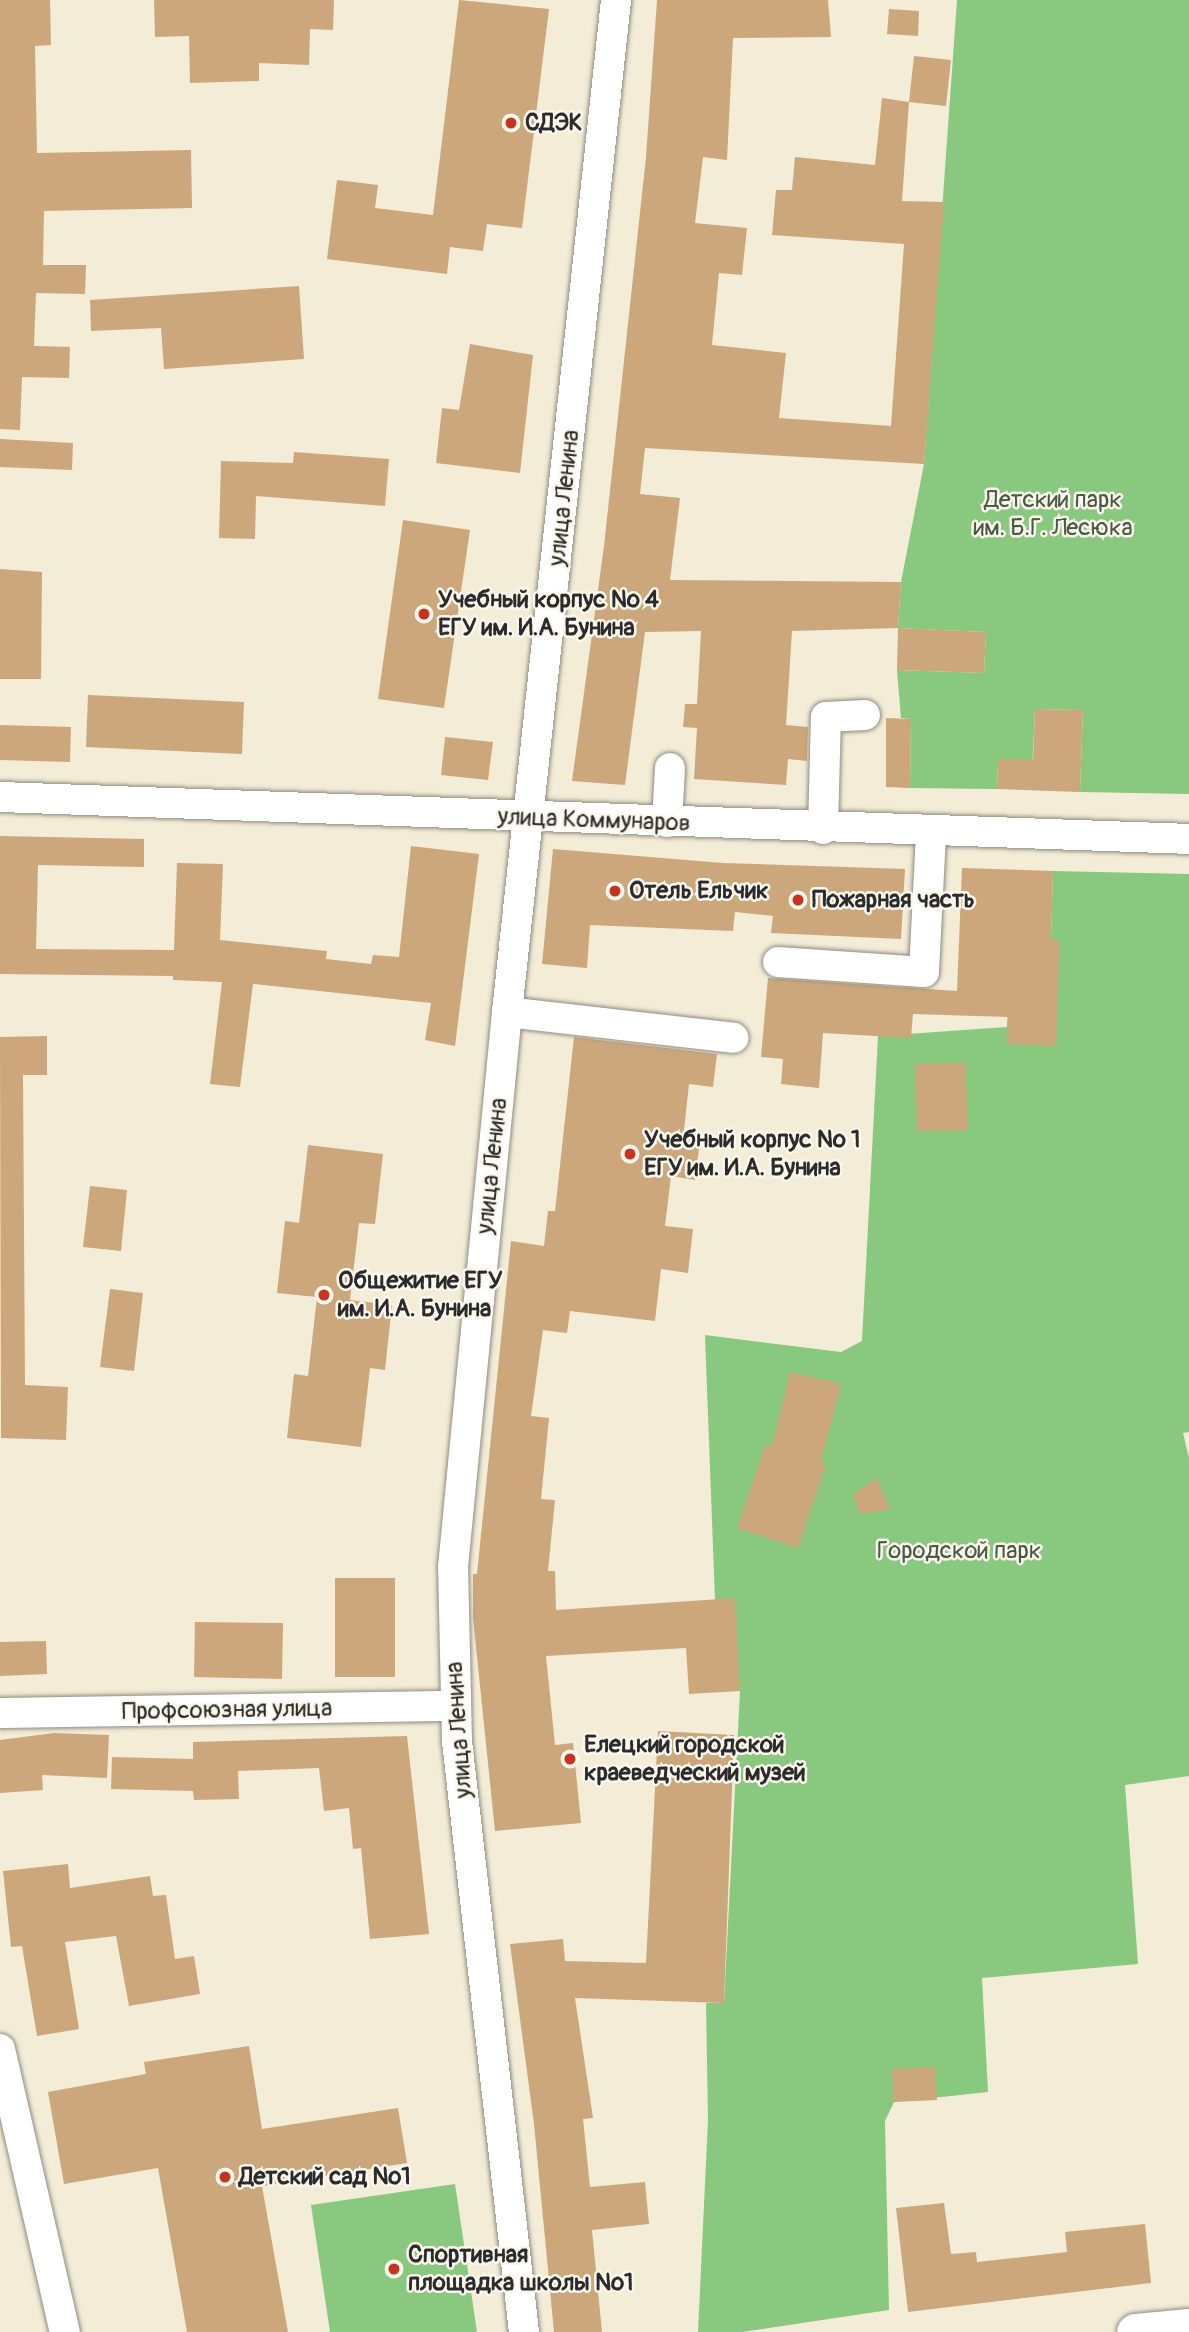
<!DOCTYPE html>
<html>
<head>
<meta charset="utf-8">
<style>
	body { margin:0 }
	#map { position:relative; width:1189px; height:2332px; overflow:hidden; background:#f3ecd7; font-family:Pangolin,sans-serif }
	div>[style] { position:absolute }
	.green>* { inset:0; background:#88c87f }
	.building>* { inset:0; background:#cca77b }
	.roads { filter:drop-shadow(0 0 2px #8f8c81) drop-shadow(0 0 2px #8f8c81) }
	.minor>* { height:30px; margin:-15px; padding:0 15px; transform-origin:15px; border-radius:15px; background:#fff }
	.major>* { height:37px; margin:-18.5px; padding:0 18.5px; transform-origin:18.5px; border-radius:18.5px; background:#fff }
	.dots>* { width:19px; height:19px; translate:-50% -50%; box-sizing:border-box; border:4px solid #fbf7ec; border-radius:50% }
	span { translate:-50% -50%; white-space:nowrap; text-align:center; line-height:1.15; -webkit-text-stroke:5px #fbf7ec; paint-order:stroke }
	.poi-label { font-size:24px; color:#2b2b2b; font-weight:700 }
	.left { translate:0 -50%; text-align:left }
	.street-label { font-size:24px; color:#2b2b2b }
	.park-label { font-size:24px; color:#475a44 }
</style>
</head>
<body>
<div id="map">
	<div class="green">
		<div style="clip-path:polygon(957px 0,1189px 0,1189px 794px,1080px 792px,1083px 710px,1035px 709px,1032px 773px,998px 760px,997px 789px,910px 788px,911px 719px,901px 718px,897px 670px,984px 673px,986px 632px,898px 628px,901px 582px,924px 464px)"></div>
		<div style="clip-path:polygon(1053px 871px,1189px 874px,1189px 1432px,1183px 1433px,1189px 1458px,1189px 1776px,1125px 1785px,1138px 1964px,982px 1978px,988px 2092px,894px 2102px,885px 2121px,889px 2310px,742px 2332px,698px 2332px,708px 2120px,706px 2003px,724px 2003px,740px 1691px,715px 1600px,705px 1335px,841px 1352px,862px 1341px,878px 1036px,1007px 1027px,1011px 939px,1051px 940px)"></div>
		<div style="clip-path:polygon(455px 2184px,477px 2332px,330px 2332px,311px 2205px)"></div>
	</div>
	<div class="building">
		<div style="clip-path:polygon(0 0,50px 0,51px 45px,35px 46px,37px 153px,191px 150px,192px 208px,44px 211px,43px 265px,86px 265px,85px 294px,36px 293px,34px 346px,70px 347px,69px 378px,22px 377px,20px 430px,0 429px)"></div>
		<div style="clip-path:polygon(154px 0,334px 0,333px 30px,310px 29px,309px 65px,259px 63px,259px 81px,190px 83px,189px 36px,155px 37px)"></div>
		<div style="clip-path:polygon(459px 0,549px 9px,522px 228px,487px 224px,483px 251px,450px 247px,447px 274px,327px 259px,337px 180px,378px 185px,375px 208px,433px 215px)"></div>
		<div style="clip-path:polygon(657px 0,828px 0,831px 37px,733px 38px,727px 160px,703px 157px,695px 223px,747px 228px,742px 275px,719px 273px,712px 345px,786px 353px,779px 418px,891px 426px,904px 244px,772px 235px,776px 190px,792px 190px,795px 157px,875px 165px,882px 98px,909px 102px,902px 201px,944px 202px,924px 464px,645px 448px,640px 494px,680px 498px,670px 580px,901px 582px,898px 628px,792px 631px,786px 725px,808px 727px,807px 761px,788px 759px,786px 785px,694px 779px,697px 728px,683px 727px,685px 704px,697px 704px,701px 631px,645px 632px,625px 785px,572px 781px,604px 546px,646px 157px)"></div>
		<div style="clip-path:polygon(889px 9px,919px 11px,918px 36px,887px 34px)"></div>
		<div style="clip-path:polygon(914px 56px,951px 60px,946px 106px,909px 102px)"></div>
		<div style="clip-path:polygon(299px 286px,304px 359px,164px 369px,161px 328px,91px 331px,90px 300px)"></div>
		<div style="clip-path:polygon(470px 344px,533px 355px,520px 473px,436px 463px,442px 408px,459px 410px)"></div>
		<div style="clip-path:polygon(0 439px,73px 443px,72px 470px,0 467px)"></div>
		<div style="clip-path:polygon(294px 452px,389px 459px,385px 506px,256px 496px,255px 539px,219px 538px,221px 461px,293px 463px)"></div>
		<div style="clip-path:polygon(403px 520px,470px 530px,444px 708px,378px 699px)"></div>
		<div style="clip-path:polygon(0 569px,42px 572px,41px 679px,0 679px)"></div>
		<div style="clip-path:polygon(898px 628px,986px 632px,984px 673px,897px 670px)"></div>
		<div style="clip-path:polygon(88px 695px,244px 702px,242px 754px,86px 747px)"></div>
		<div style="clip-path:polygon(1035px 709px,1083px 710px,1080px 792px,997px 789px,998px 759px,1033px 760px)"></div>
		<div style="clip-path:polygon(886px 718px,911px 719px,910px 788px,886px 787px)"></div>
		<div style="clip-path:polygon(0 725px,71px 727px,70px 762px,0 760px)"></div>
		<div style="clip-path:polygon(445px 737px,493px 742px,488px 780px,441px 775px)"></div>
		<div style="clip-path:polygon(0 836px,144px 839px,144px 867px,38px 865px,36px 949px,174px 950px,177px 863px,223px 864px,220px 940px,327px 951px,326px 959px,371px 964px,373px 955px,399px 957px,411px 846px,479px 854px,455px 1046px,425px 1040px,431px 1003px,253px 984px,240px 1087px,210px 1084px,222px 982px,173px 980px,173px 976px,0 974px)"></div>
		<div style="clip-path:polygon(553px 849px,723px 863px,905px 869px,901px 939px,771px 933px,773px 916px,735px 912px,733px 931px,590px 925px,587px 968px,542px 964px)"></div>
		<div style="clip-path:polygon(962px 868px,1053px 871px,1051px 940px,1060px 941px,1056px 1046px,1007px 1044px,1008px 1017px,913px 1014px,911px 1038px,823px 1033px,819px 1088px,781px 1084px,783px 1059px,761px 1057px,768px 978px,957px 991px)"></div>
		<div style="clip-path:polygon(47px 1036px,47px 1075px,23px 1075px,25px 1385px,68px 1387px,66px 1440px,1px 1438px,0 1037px)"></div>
		<div style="clip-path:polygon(574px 1037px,717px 1054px,713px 1087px,689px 1084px,684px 1130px,701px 1132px,695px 1180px,671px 1176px,665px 1226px,693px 1229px,688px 1273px,661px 1269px,655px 1321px,570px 1311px,567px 1333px,543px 1330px,531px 1416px,549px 1418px,541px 1499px,555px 1500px,548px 1571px,555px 1571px,556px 1610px,735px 1598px,740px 1691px,689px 1694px,686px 1648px,546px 1656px,555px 1745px,573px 1743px,581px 1823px,495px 1831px,473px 1618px,473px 1574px,477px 1574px,511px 1241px,544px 1246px,548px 1211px,555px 1211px)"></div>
		<div style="clip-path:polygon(965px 1063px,968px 1130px,917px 1131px,915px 1064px)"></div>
		<div style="clip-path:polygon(308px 1145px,383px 1154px,375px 1224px,359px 1223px,350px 1300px,392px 1305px,385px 1370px,370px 1368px,361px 1447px,287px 1438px,294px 1374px,308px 1376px,317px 1297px,277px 1293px,285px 1221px,299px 1223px)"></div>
		<div style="clip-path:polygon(90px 1186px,127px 1190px,121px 1251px,83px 1247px)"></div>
		<div style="clip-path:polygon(110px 1289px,143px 1293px,134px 1371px,100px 1367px)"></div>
		<div style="clip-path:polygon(790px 1372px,841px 1384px,821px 1462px,826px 1464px,798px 1548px,737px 1528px,766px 1444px,772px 1446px)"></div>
		<div style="clip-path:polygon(877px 1478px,890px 1510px,860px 1514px,853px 1495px)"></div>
		<div style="clip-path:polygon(335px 1578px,395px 1578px,395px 1677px,335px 1677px)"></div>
		<div style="clip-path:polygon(195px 1622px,283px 1623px,282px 1679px,194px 1677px)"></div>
		<div style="clip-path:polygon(46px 1641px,47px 1674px,0 1676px,0 1642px)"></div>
		<div style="clip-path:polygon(658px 1731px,734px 1735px,724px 2003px,575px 1998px,593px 2118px,583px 2119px,590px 2187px,645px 2182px,649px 2224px,592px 2230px,602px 2332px,554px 2332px,534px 2124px,510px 1944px,563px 1939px,565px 1961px,646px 1963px)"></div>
		<div style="clip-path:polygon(54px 1733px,109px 1735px,107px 1778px,42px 1775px,43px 1790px,0 1793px,0 1740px)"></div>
		<div style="clip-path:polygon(407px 1736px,429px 1934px,370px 1939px,361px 1848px,353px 1849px,349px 1808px,324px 1811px,319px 1768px,238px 1771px,239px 1799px,194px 1800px,193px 1791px,111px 1789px,112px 1757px,193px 1759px,193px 1742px)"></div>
		<div style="clip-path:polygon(68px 1864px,70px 1888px,150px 1876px,153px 1896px,166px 1895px,175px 1959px,194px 1956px,200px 1994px,129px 2006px,116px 1936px,65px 1942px,79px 2029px,37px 2036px,22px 1946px,11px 1947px,3px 1871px)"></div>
		<div style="clip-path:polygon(249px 2046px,262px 2129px,398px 2108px,407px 2163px,262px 2186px,288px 2332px,187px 2332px,158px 2168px,64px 2184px,48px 2092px,146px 2074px,144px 2062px)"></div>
		<div style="clip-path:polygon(935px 2067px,937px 2100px,893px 2102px,892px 2069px)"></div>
		<div style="clip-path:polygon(944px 2203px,951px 2254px,976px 2252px,977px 2262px,1067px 2252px,1065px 2232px,1145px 2224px,1151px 2283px,908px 2312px,896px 2208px)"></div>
	</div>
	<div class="roads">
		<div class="minor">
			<div style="left:0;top:797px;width:1190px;rotate:2.02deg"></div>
			<div style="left:667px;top:822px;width:54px;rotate:-86.8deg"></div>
			<div style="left:823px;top:829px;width:112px;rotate:-88.5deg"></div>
			<div style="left:826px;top:717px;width:39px;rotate:-3deg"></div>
			<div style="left:778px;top:962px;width:146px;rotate:3.9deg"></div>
			<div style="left:924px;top:972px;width:139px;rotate:-87.1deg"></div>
			<div style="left:507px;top:1012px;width:228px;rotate:6.5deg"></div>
			<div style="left:0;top:1713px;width:455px;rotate:-0.9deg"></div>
			<div style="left:0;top:2049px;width:290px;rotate:77.1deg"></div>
			<div style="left:524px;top:2332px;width:595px;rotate:-96.47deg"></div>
			<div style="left:457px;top:1741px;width:174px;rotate:-91.3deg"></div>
			<div style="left:453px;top:1567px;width:558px;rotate:-84.44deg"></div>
			<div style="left:507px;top:1012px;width:1018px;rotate:-83.85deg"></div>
		</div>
		<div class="major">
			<div style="left:1135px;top:2332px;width:54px;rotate:-5.3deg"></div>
		</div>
	</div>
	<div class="dots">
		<div style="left:511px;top:123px;background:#c8321e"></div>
		<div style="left:424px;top:614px;background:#c8321e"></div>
		<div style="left:615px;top:891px;background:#c8321e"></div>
		<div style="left:798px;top:900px;background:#c8321e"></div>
		<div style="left:630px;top:1154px;background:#c8321e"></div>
		<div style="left:324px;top:1295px;background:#c8321e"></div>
		<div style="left:570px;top:1759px;background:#c8321e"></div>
		<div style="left:225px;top:2177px;background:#c8321e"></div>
		<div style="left:394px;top:2269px;background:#c8321e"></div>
	</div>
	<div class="poi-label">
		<span class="left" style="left:525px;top:123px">СДЭК</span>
		<span class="left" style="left:438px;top:614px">Учебный корпус № 4<br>ЕГУ им. И.А. Бунина</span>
		<span class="left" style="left:629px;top:891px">Отель Ельчик</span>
		<span class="left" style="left:812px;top:900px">Пожарная часть</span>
		<span class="left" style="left:644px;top:1154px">Учебный корпус № 1<br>ЕГУ им. И.А. Бунина</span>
		<span class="left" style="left:338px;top:1295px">Общежитие ЕГУ<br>им. И.А. Бунина</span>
		<span class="left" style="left:584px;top:1759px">Елецкий городской<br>краеведческий музей</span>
		<span class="left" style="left:239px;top:2177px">Детский сад №1</span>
		<span class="left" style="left:408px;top:2269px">Спортивная<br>площадка школы №1</span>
	</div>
	<div class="street-label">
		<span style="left:564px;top:498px;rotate:-84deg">улица Ленина</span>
		<span style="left:594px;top:820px;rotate:2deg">улица Коммунаров</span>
		<span style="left:492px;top:1166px;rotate:-84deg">улица Ленина</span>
		<span style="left:227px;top:1710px;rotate:-1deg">Профсоюзная улица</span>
		<span style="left:459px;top:1730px;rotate:-94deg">улица Ленина</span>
	</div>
	<div class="park-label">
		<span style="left:1053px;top:514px">Детский парк<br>им. Б.Г. Лесюка</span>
		<span style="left:959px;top:1551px">Городской парк</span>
	</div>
</div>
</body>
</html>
